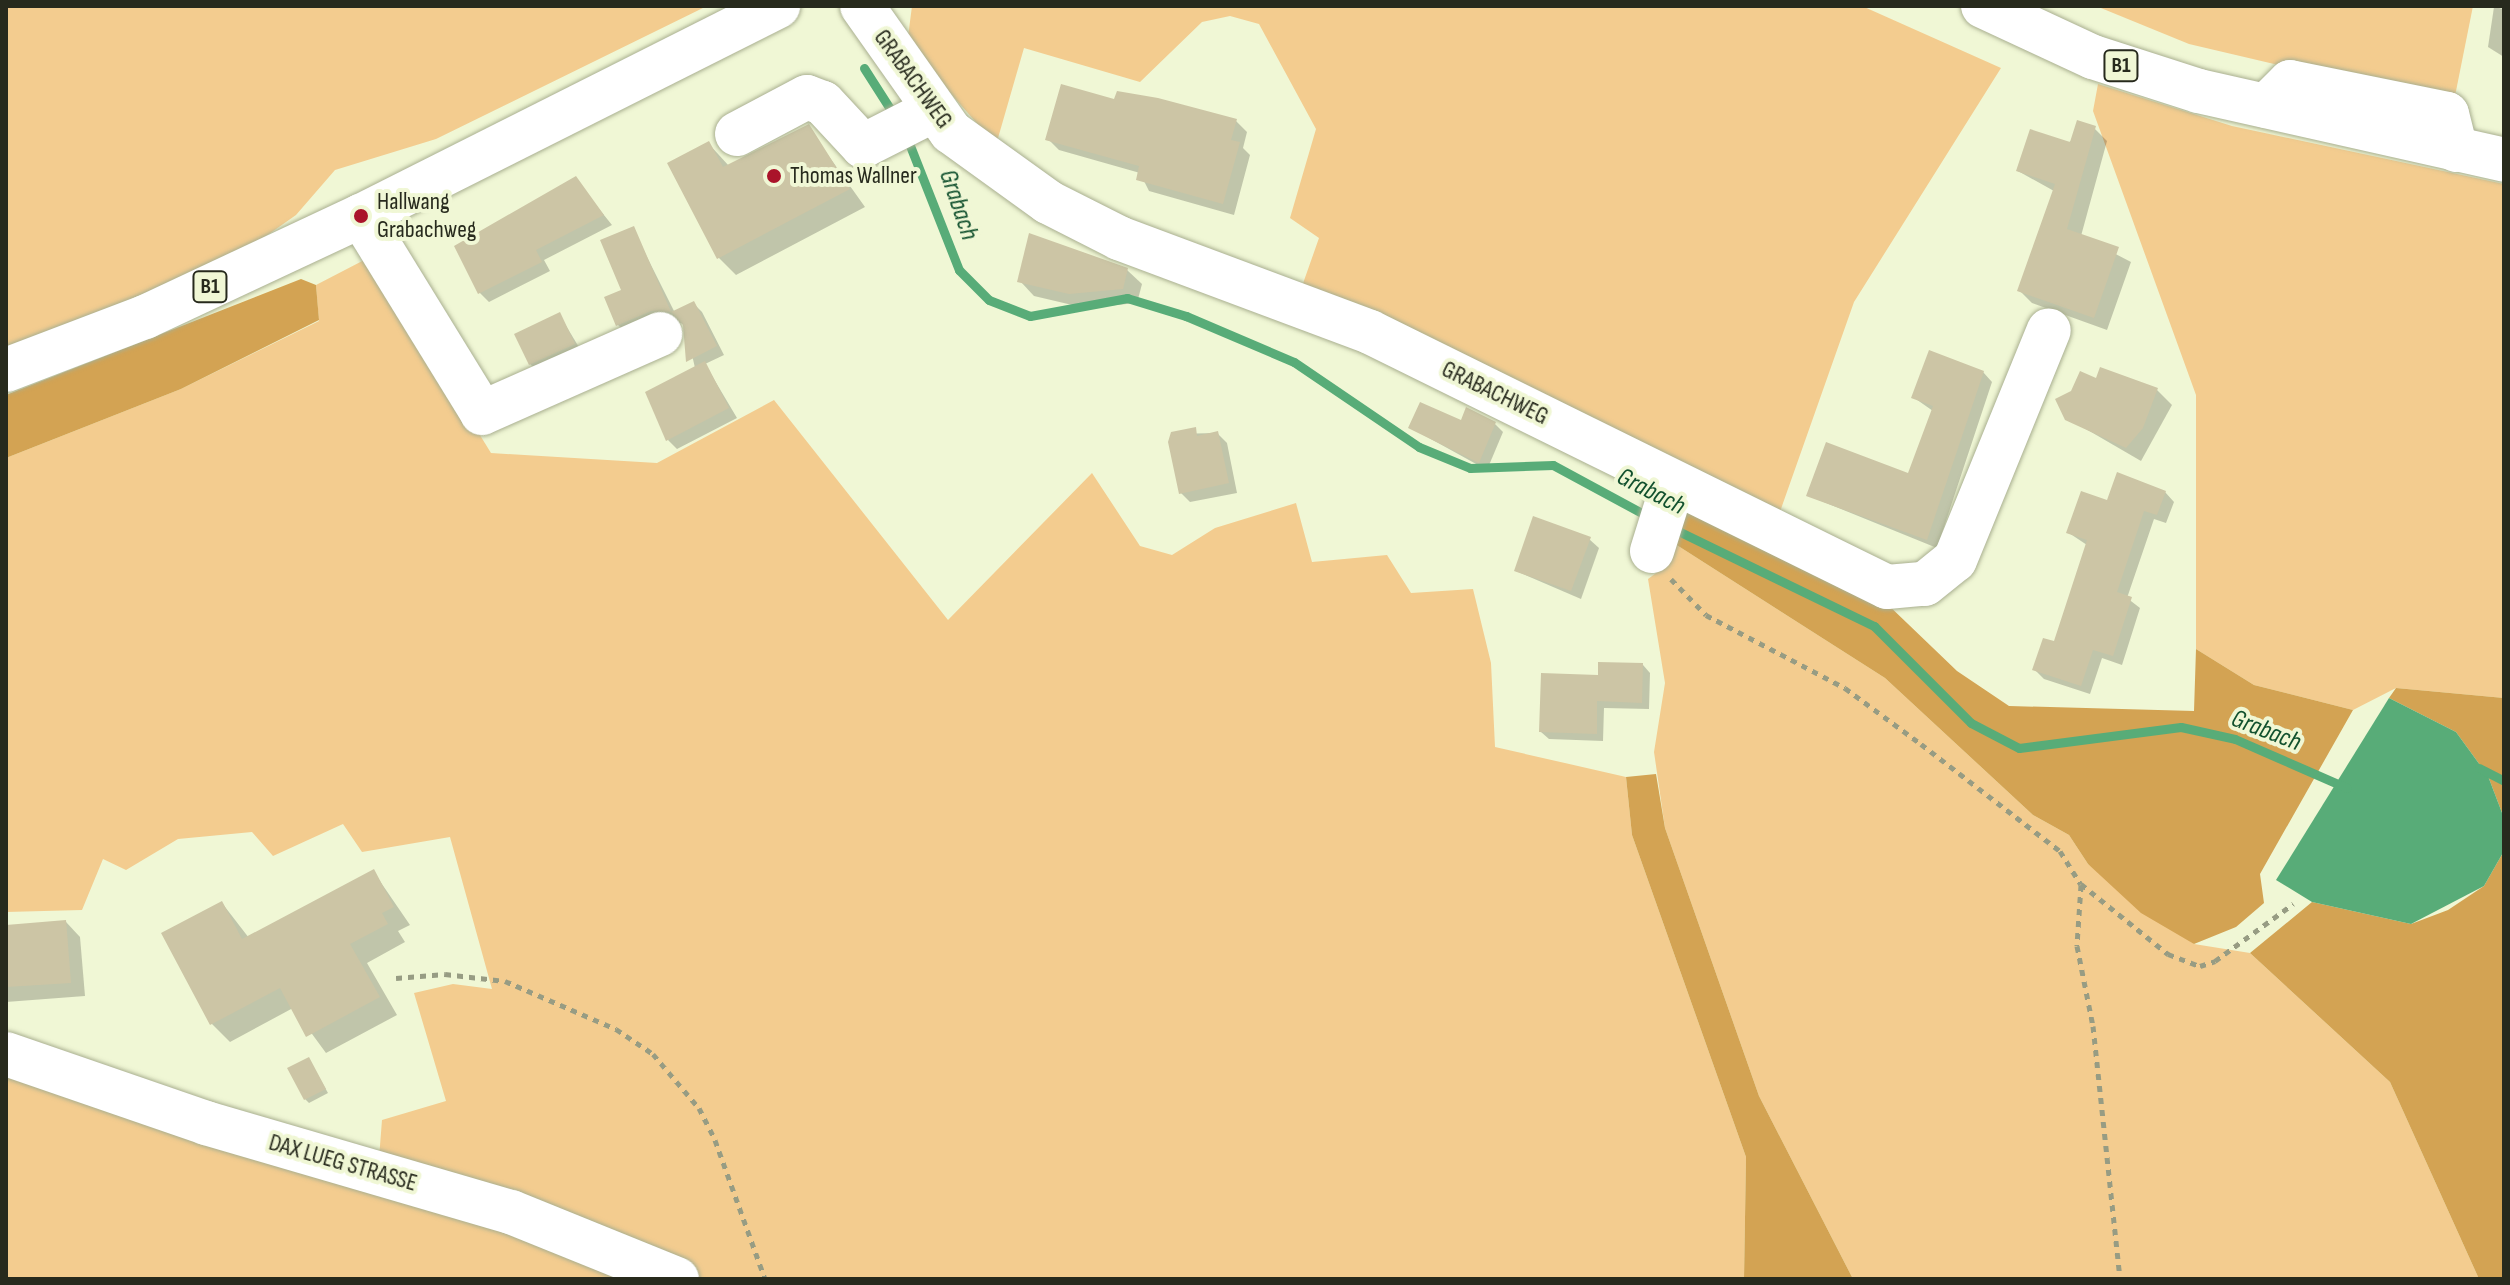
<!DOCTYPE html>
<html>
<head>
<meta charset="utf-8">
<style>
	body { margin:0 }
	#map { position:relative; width:2510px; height:1285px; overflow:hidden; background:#f0f7d5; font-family:"Sofia Sans Condensed",sans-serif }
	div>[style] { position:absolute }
	.green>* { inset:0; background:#f3cc8f }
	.forest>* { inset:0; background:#d3a353 }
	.water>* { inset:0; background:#58ac78 }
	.shadow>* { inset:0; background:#0003 }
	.stream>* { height:9px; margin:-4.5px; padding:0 4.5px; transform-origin:4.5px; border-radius:4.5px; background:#58ac78 }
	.building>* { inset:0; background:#ccc5a5 }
	.path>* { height:5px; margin-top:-2.5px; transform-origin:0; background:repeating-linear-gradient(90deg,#979c83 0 6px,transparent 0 12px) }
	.roads { filter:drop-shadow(0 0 2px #a9af90) drop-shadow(0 0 2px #a9af90) }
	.minor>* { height:44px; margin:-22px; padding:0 22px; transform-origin:22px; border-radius:22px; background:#fff }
	.major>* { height:44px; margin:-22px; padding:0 22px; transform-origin:22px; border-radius:22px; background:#fff }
	.dots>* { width:22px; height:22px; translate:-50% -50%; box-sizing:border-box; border:4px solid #f0f7d5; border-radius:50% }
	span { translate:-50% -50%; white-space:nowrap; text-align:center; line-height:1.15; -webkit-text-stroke:8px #f0f7d5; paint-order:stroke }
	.shield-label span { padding:2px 6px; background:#f0f7d5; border:2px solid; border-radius:6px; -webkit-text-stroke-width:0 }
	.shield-label { font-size:22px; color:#272a1d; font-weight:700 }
	.street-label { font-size:24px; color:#272a1d }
	.poi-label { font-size:24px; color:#272a1d }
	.left { translate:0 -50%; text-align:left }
	.water-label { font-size:26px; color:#12512e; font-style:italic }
	.frame { position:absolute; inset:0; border:8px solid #272a1d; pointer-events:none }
</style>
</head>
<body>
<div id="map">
	<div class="green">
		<div style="clip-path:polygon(6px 6px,707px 6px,436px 139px,335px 170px,296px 215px,246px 250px,6px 353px)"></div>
		<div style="clip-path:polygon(912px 6px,1862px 6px,2001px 68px,1854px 302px,1776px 523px,1300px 292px,1319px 238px,1290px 218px,1316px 129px,1259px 24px,1230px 16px,1202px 22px,1140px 82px,1024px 48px,996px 145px,923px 62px,908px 37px)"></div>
		<div style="clip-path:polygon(2096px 6px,2473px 6px,2453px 106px,2189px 44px)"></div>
		<div style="clip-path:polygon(2098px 84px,2232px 126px,2504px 184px,2504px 698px,2396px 688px,2353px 710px,2254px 685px,2196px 649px,2196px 395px,2093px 111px)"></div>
		<div style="clip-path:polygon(370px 257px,491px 453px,657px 463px,774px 400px,948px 620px,1092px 473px,1140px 546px,1172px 555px,1215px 528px,1296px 503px,1312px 562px,1387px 555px,1411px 593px,1473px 589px,1491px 663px,1495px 747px,1626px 777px,1632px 835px,1746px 1157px,1744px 1279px,6px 1279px,6px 1066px,377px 1184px,382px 1120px,446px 1101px,414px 993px,453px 984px,492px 989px,450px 837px,362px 852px,343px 824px,273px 856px,252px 832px,178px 839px,126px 870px,103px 859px,82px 910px,6px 912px,6px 458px,181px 389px,319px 321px,316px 285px)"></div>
		<div style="clip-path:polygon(1672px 542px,1885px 678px,2033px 815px,2069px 835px,2088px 864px,2194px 944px,2250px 953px,2390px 1082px,2479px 1279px,1853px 1279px,1759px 1096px,1665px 828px,1654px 752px,1665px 683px,1648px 579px,1671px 562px)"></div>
	</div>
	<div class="forest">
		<div style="clip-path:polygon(301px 279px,316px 285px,319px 320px,181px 389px,6px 458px,6px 395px)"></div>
		<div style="clip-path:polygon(1698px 482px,1883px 600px,1957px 671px,2009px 706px,2194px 711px,2196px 649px,2254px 685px,2353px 710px,2260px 874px,2264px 903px,2236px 927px,2194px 944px,2141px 913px,2088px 864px,2069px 835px,2033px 815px,1885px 678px,1672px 542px)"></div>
		<div style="clip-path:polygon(2396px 688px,2504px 698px,2504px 818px,2488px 776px,2456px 732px,2389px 698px)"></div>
		<div style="clip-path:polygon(1656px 774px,1665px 828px,1759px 1096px,1853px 1279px,1744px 1279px,1746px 1157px,1632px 835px,1626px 777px)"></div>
		<div style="clip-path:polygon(2504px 851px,2504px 1279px,2479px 1279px,2390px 1082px,2250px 953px,2312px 902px,2411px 924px,2448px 910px,2484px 886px)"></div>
	</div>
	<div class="water">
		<div style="clip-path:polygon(2389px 698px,2456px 732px,2488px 776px,2504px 818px,2504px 851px,2484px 886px,2411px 924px,2312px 902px,2276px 880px)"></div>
	</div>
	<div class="shadow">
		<div style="clip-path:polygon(2494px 7px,2504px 9px,2504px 57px,2488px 47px)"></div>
		<div style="clip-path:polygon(1116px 101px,1236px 121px,1247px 132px,1243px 148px,1250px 155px,1234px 215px,1149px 191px,1140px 173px,1059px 150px,1048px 139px)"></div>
		<div style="clip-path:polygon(808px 127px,865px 207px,736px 275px,719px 258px,708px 143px,729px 166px)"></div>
		<div style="clip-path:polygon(2094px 128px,2107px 141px,2081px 236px,2131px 262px,2107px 330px,2032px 303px,2019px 290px,2054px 191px,2018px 171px)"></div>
		<div style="clip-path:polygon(575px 179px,612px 225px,544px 260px,550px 271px,489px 302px,479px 292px)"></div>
		<div style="clip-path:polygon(633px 229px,675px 313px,694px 304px,702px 312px,724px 355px,705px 364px,737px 418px,677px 449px,668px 440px,695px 368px,685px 324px,660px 319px,626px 333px,618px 325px)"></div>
		<div style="clip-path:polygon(1127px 270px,1142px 284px,1137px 303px,1085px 308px,1034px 296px,1020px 281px)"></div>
		<div style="clip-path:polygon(559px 314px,583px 354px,540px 373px,530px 364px)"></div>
		<div style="clip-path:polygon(1983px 372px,1992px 382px,1937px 548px,1809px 496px,1909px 476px,1933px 411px,1913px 397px)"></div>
		<div style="clip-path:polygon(2157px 390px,2172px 405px,2141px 461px,2067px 418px)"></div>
		<div style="clip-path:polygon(1495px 424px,1503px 432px,1487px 470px,1411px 428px)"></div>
		<div style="clip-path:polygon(1217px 433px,1227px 443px,1237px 493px,1190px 502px,1181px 493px,1173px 434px)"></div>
		<div style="clip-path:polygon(2165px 492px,2174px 502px,2166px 523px,2154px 519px,2127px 598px,2140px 608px,2122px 665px,2102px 658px,2090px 694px,2044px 679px,2034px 669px,2055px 644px,2087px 545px,2069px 533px,2108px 503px)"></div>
		<div style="clip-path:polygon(1589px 539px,1599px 548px,1581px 599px,1516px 571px)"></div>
		<div style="clip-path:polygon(1643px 665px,1650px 673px,1649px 709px,1604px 708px,1603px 741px,1549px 739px,1541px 732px,1600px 677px)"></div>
		<div style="clip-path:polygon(373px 871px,410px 925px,398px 931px,405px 942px,367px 963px,397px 1015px,326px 1053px,293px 1008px,230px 1042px,212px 1024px,222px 903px,249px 938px)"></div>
		<div style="clip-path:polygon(66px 922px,80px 937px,85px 996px,6px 1002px,6px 927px)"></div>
		<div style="clip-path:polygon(309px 1059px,328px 1093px,309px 1103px,305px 1099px)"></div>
	</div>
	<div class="stream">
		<div style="left:864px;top:68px;width:59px;rotate:57.4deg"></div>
		<div style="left:907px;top:138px;width:142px;rotate:68.5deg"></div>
		<div style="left:959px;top:270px;width:42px;rotate:45deg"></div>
		<div style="left:989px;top:300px;width:44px;rotate:21.3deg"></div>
		<div style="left:1030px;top:316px;width:99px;rotate:-10.5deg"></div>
		<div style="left:1127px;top:298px;width:62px;rotate:17deg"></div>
		<div style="left:1186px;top:316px;width:117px;rotate:23.1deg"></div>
		<div style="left:1294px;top:362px;width:151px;rotate:34.2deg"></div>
		<div style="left:1419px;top:447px;width:55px;rotate:22.4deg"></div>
		<div style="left:1470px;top:468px;width:83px;rotate:-2.1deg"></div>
		<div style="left:1553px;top:465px;width:111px;rotate:28.4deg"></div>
		<div style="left:1672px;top:528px;width:225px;rotate:25.9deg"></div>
		<div style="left:1874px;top:626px;width:137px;rotate:45deg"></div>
		<div style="left:1971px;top:723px;width:54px;rotate:27.5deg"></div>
		<div style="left:2019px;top:748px;width:163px;rotate:-7.4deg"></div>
		<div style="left:2181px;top:727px;width:55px;rotate:12.5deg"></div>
		<div style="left:2235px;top:739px;width:122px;rotate:23.6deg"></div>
		<div style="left:2479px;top:768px;width:28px;rotate:27deg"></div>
	</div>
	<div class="building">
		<div style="clip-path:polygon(1061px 84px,1114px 99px,1117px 91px,1158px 98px,1237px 119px,1231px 140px,1240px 142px,1223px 204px,1136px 180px,1139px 166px,1045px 140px)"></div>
		<div style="clip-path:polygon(2077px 120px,2096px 126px,2067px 229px,2119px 247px,2094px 318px,2017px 291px,2055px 184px,2016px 171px,2030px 129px,2070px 142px)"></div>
		<div style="clip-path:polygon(809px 124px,850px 189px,717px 259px,667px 163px,709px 141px,723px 167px)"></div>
		<div style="clip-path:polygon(576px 176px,604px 215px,536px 250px,542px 262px,478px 294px,454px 246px)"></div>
		<div style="clip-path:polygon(634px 226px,671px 312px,651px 311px,616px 326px,604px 297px,621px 290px,600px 240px)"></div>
		<div style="clip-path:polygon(1029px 233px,1128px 268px,1123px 289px,1069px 294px,1017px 282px)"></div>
		<div style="clip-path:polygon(694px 301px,717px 346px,686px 362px,683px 325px,671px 312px)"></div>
		<div style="clip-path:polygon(560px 312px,575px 344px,529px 365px,514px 334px)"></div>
		<div style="clip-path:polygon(1929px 350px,1984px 371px,1927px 540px,1806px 496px,1826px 442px,1908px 473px,1933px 406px,1911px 398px)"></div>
		<div style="clip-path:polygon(705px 361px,729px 408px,666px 441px,645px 392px)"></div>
		<div style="clip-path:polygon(2100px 367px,2158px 388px,2143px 428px,2126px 448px,2065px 420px,2055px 399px,2071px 391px,2080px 371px,2096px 378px)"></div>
		<div style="clip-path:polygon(1420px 402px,1461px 420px,1466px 407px,1496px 422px,1479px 463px,1408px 428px)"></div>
		<div style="clip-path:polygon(1196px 427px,1197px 436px,1218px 431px,1229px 483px,1179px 494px,1168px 442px,1171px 432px)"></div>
		<div style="clip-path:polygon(2117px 472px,2166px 491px,2157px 515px,2144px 511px,2117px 592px,2132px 597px,2113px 656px,2093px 650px,2081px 686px,2032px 670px,2043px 638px,2054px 641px,2087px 540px,2066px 533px,2081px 491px,2107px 500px)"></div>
		<div style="clip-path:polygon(1533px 516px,1591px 537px,1571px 591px,1514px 571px)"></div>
		<div style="clip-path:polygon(1598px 662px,1643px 663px,1642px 703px,1597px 701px,1597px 734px,1539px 732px,1541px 673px,1598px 675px)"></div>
		<div style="clip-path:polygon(374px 869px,394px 907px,382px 913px,388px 924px,350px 944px,380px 997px,306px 1037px,280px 988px,210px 1025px,161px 933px,222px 901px,242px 939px)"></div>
		<div style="clip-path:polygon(66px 920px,71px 983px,6px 987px,6px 925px)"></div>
		<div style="clip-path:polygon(309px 1057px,326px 1089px,304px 1100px,287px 1068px)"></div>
	</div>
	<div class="path">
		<div style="left:1671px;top:579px;width:50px;rotate:45.8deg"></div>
		<div style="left:1706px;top:615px;width:157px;rotate:27.7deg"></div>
		<div style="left:1845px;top:688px;width:94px;rotate:36.4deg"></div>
		<div style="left:1921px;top:744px;width:175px;rotate:37.6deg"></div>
		<div style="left:2060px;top:851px;width:39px;rotate:58deg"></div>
		<div style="left:2081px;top:884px;width:112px;rotate:38.8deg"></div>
		<div style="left:2168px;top:954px;width:34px;rotate:21deg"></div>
		<div style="left:2200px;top:966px;width:16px;rotate:-18deg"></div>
		<div style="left:2215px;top:961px;width:97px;rotate:-36.2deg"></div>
		<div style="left:2081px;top:885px;width:61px;rotate:93.8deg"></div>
		<div style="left:2077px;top:946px;width:82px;rotate:78.7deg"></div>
		<div style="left:2093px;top:1026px;width:254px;rotate:83.9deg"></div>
		<div style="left:396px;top:978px;width:49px;rotate:-4.7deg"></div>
		<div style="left:445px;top:974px;width:60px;rotate:6.7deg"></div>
		<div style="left:505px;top:981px;width:121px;rotate:23.4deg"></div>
		<div style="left:616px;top:1029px;width:45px;rotate:34deg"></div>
		<div style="left:653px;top:1054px;width:71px;rotate:49.6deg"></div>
		<div style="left:699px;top:1108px;width:36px;rotate:63deg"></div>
		<div style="left:715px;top:1140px;width:148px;rotate:70.2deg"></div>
	</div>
	<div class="roads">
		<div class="minor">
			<div style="left:862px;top:6px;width:154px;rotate:54.8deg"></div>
			<div style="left:951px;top:132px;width:120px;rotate:35.8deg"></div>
			<div style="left:1048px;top:202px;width:80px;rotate:26.9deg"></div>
			<div style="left:1119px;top:238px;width:268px;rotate:20.5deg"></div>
			<div style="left:1370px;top:332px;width:576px;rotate:26.25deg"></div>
			<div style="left:1887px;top:587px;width:38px;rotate:-5deg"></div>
			<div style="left:1925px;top:584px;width:38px;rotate:-39deg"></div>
			<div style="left:1955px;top:560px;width:248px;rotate:-67.8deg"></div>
			<div style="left:2266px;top:106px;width:34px;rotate:-45deg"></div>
			<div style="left:2290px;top:82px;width:160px;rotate:11.5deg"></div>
			<div style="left:2447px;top:114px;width:37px;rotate:76deg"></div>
			<div style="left:737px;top:134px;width:79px;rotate:-27.9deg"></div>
			<div style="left:807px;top:97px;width:17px;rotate:21deg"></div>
			<div style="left:823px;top:103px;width:59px;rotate:47.1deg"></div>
			<div style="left:863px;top:146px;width:77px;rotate:-26.9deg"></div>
			<div style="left:361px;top:216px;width:231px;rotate:58.4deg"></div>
			<div style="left:482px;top:413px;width:195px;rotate:-23.9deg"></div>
			<div style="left:1652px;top:551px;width:70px;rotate:-72.6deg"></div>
			<div style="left:6px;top:1054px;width:212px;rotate:19deg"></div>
			<div style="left:206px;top:1123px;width:318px;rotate:16.3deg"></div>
			<div style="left:511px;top:1212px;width:179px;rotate:22deg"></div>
		</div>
		<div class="major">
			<div style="left:1983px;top:6px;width:121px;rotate:24.9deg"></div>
			<div style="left:2093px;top:57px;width:111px;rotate:17.8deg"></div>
			<div style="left:2199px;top:91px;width:313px;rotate:12.7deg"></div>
			<div style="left:6px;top:370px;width:149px;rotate:-20.9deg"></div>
			<div style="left:145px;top:317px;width:238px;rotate:-25.1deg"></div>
			<div style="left:361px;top:216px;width:467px;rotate:-26.7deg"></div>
		</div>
	</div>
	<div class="dots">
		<div style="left:774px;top:176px;background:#aa142a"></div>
		<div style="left:361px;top:216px;background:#aa142a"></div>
	</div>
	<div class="shield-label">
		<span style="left:2121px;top:66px">B1</span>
		<span style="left:210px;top:287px">B1</span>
	</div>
	<div class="street-label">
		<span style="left:913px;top:79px;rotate:54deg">GRABACHWEG</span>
		<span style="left:1495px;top:393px;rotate:26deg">GRABACHWEG</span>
		<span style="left:343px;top:1163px;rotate:16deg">DAX LUEG STRASSE</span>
	</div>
	<div class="poi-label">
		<span class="left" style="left:790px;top:176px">Thomas Wallner</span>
		<span class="left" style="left:377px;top:216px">Hallwang<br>Grabachweg</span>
	</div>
	<div class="water-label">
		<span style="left:958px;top:205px;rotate:71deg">Grabach</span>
		<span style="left:1651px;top:492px;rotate:27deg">Grabach</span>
		<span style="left:2266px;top:731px;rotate:21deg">Grabach</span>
	</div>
	<div class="frame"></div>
</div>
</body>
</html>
